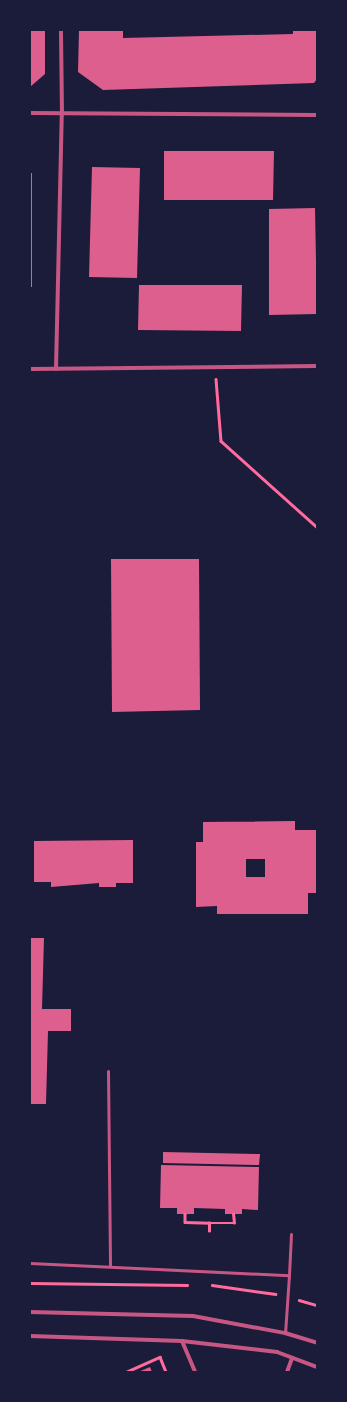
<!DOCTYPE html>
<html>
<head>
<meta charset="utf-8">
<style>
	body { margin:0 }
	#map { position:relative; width:347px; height:1402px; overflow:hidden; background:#1b1b3a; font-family:"Noto Sans",sans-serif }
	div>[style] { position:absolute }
	.building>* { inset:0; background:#dd5f8e }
	.path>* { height:2.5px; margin:-1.25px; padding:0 1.25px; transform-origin:1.25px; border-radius:1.25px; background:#ff6b9d }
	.service>* { height:3px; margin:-1.5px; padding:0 1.5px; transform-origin:1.5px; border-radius:1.5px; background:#c65784 }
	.minor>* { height:4px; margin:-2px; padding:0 2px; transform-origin:2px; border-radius:2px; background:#c65784 }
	span { translate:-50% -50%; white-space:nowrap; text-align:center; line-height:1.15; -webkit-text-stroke:4px #1b1b3a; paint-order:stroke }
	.frame { position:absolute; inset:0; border:31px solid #1b1b3a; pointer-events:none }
</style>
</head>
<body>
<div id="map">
	<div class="building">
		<div style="clip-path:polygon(30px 30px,45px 30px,45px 74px,30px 87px)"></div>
		<div style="clip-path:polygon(79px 30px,123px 30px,123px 38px,293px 34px,293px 30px,317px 30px,317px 79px,314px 83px,103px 90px,78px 72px)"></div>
		<div style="clip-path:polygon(164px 151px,274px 151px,273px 200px,164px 200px)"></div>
		<div style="clip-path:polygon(92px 167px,140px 168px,137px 278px,89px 277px)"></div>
		<div style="clip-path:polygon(30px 173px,32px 173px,32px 287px,30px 287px)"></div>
		<div style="clip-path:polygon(315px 208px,317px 314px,269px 315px,269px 209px)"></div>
		<div style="clip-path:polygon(139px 285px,242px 285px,241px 331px,138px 330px)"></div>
		<div style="clip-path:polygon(111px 559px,199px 559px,200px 710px,112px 712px)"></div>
		<div style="clip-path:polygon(evenodd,295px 821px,295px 830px,317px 830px,317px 893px,308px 893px,308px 914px,217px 914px,217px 906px,196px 907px,196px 842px,203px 842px,203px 822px,295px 821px,246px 859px,265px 859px,265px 877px,246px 877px,246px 859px)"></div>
		<div style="clip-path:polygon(133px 840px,133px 883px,116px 883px,116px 887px,99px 887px,99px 883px,51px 887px,51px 882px,34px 882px,34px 841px)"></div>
		<div style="clip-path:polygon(30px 938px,44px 938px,42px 1009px,71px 1009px,71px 1031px,48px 1031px,46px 1104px,30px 1104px)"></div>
		<div style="clip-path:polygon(163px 1152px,260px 1154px,259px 1165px,163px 1163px)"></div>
		<div style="clip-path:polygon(161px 1165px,259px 1167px,258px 1210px,242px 1209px,242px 1214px,225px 1214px,225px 1209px,194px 1208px,194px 1214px,177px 1214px,177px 1208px,160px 1208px)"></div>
		<div style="clip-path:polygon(150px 1367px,152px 1372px,138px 1372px)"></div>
	</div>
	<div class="path">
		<div style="left:216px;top:379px;width:62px;rotate:85.4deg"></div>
		<div style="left:221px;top:441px;width:129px;rotate:41.9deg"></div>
		<div style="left:185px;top:1214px;width:8px;rotate:90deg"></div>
		<div style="left:185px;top:1222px;width:24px;rotate:2deg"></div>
		<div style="left:209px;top:1231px;width:8px;rotate:-90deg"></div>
		<div style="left:209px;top:1223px;width:25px"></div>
		<div style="left:234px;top:1223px;width:9px;rotate:-96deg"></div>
		<div style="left:30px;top:1283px;width:157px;rotate:0.7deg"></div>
		<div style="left:212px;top:1285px;width:64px;rotate:8.1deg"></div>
		<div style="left:299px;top:1300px;width:19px;rotate:16deg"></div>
		<div style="left:126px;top:1372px;width:37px;rotate:-24deg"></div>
		<div style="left:160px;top:1357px;width:16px;rotate:68deg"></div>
	</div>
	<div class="service">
		<div style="left:108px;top:1071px;width:195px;rotate:89.4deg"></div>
		<div style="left:30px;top:1263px;width:259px;rotate:2.7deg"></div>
		<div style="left:289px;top:1275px;width:58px;rotate:93.9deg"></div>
		<div style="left:289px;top:1275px;width:41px;rotate:-87.2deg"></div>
	</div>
	<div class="minor">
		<div style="left:30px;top:113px;width:287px;rotate:0.4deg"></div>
		<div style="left:30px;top:369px;width:287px;rotate:-0.6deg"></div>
		<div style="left:56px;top:369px;width:255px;rotate:-88.7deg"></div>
		<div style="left:62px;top:114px;width:84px;rotate:-90.7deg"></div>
		<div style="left:30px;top:1312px;width:163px;rotate:1.4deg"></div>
		<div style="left:193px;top:1316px;width:94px;rotate:10.5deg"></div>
		<div style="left:285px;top:1333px;width:34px;rotate:17deg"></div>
		<div style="left:30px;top:1336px;width:152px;rotate:1.9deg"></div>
		<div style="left:182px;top:1341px;width:96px;rotate:6.6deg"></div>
		<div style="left:277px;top:1352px;width:43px;rotate:20.6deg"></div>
		<div style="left:182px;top:1341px;width:34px;rotate:67deg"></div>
		<div style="left:287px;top:1372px;width:15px;rotate:-70deg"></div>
	</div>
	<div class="frame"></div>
</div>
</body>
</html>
